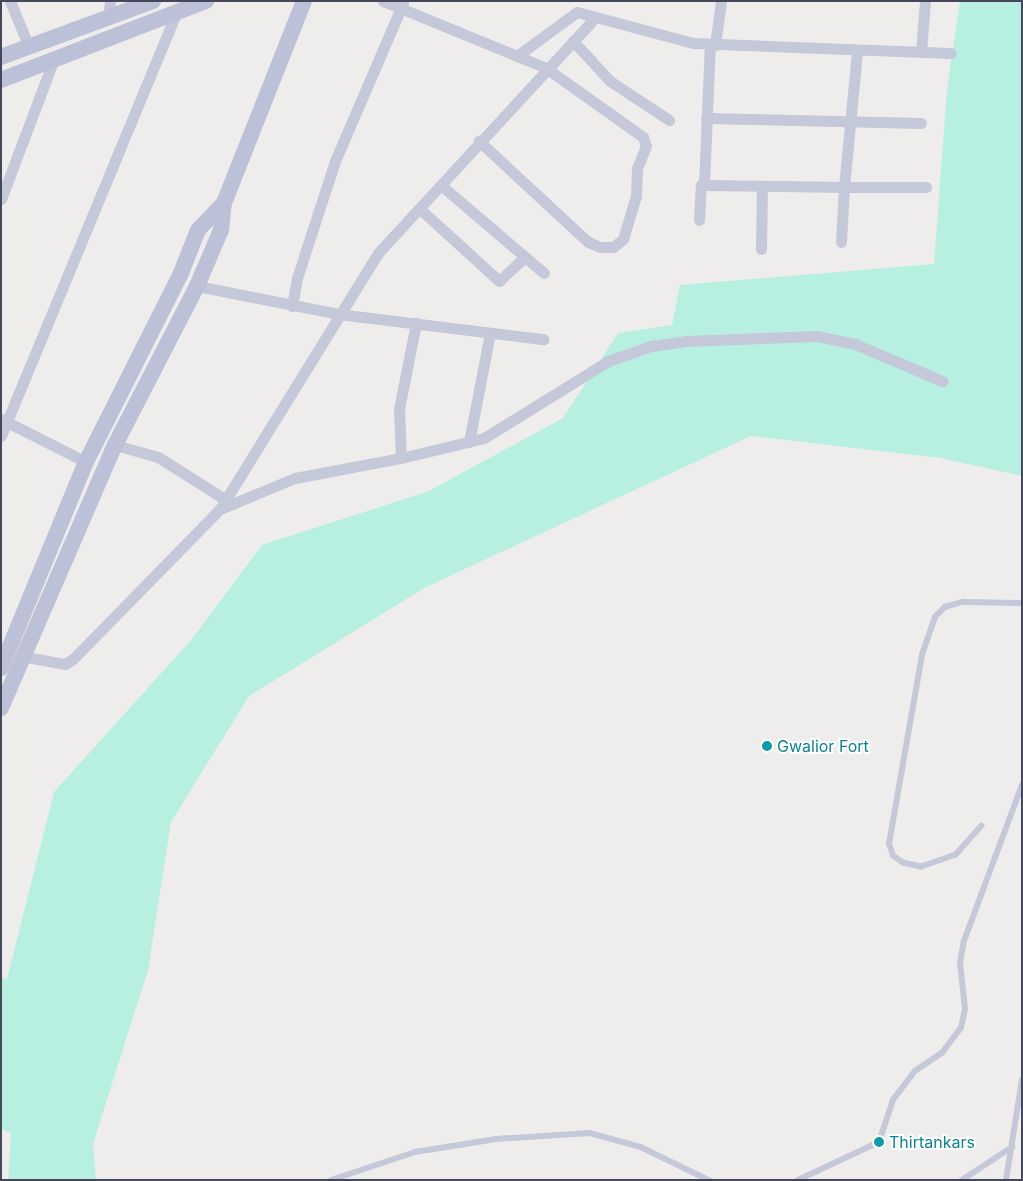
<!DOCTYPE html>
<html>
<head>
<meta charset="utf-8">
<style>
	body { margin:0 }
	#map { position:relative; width:1023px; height:1181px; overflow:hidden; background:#efedec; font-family:Inter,sans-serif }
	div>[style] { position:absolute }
	.green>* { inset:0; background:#b7f0e0 }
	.lane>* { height:5.5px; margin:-2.75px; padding:0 2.75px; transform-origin:2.75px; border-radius:2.75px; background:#c4c8d8 }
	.street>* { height:11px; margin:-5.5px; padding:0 5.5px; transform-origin:5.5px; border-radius:5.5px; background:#c4c8d8 }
	.secondary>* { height:16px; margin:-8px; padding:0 8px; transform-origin:8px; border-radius:8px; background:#bdc1d7 }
	.dots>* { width:14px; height:14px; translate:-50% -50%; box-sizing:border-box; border:2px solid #fff; border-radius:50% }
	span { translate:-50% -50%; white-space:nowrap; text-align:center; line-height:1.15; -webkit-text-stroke:4px #fff; paint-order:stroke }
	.culture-label { font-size:16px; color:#0d838f }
	.left { translate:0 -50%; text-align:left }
	.frame { position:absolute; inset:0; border:2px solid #44485a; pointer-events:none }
</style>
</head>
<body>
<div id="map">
	<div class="green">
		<div style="clip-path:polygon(960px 1px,1022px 1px,1022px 476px,940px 458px,751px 436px,426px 587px,249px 696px,171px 822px,148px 970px,93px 1144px,96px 1180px,8px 1180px,11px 1133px,1px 1129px,1px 977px,7px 979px,54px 792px,192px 639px,262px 545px,429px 491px,563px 418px,618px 333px,672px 325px,680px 285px,934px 264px,947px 89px)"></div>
	</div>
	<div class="lane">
		<div style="left:982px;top:826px;width:39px;rotate:132deg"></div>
		<div style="left:956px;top:855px;width:37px;rotate:161deg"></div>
		<div style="left:921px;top:867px;width:18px;rotate:-167deg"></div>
		<div style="left:903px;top:863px;width:12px;rotate:-145deg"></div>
		<div style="left:893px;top:856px;width:13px;rotate:-108deg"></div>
		<div style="left:889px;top:844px;width:192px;rotate:-80.1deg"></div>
		<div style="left:922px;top:655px;width:40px;rotate:-71.1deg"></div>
		<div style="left:935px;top:617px;width:14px;rotate:-45deg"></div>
		<div style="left:945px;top:607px;width:19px;rotate:-16deg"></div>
		<div style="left:963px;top:602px;width:59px;rotate:1deg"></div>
		<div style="left:331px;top:1180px;width:89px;rotate:-18.4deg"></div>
		<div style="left:415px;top:1152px;width:82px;rotate:-9.1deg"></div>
		<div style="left:496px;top:1139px;width:94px;rotate:-3.7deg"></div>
		<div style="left:590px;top:1133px;width:53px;rotate:15.4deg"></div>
		<div style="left:641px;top:1147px;width:76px;rotate:25.9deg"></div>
		<div style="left:798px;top:1180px;width:89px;rotate:-25.1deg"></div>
		<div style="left:879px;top:1142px;width:44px;rotate:-71.6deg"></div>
		<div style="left:893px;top:1100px;width:36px;rotate:-53deg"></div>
		<div style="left:915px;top:1071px;width:32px;rotate:-34deg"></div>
		<div style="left:942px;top:1053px;width:31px;rotate:-53deg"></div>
		<div style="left:961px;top:1028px;width:19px;rotate:-78deg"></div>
		<div style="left:965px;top:1009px;width:46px;rotate:-96.2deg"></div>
		<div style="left:960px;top:963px;width:22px;rotate:-80deg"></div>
		<div style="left:964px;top:941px;width:166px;rotate:-69.6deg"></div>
		<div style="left:962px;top:1180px;width:60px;rotate:-33.4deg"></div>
		<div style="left:1006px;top:1180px;width:101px;rotate:-80.9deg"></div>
	</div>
	<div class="street">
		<div style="left:10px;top:1px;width:50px;rotate:67.6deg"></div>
		<div style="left:383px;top:1px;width:176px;rotate:22.3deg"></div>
		<div style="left:546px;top:68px;width:119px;rotate:35.4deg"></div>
		<div style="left:643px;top:137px;width:9px;rotate:72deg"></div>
		<div style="left:646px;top:146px;width:24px;rotate:112deg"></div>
		<div style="left:637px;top:168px;width:28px;rotate:92deg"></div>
		<div style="left:636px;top:196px;width:45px;rotate:106.8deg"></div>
		<div style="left:623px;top:239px;width:13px;rotate:141deg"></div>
		<div style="left:613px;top:247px;width:13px;rotate:180deg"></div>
		<div style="left:600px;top:247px;width:13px;rotate:-157deg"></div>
		<div style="left:588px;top:242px;width:149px;rotate:-137.2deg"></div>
		<div style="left:108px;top:18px;width:17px;rotate:-83deg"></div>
		<div style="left:573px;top:41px;width:54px;rotate:47.2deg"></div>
		<div style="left:610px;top:81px;width:71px;rotate:33.5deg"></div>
		<div style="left:715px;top:45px;width:44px;rotate:-82.2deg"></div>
		<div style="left:921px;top:52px;width:51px;rotate:-85.5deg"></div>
		<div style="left:517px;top:56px;width:74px;rotate:-36.3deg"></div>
		<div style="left:577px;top:12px;width:120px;rotate:15deg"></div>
		<div style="left:693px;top:43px;width:258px;rotate:2.2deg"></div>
		<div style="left:706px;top:118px;width:215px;rotate:1.3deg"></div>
		<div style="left:704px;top:185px;width:141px;rotate:-87.6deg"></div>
		<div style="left:442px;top:186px;width:134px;rotate:40.5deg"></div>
		<div style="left:1px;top:199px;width:150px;rotate:-69.3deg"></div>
		<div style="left:420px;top:209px;width:107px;rotate:42.3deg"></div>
		<div style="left:499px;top:281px;width:35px;rotate:-43deg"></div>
		<div style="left:699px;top:220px;width:35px;rotate:-87deg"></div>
		<div style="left:701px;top:185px;width:143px;rotate:0.8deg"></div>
		<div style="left:844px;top:187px;width:137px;rotate:-84.5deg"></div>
		<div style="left:841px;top:242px;width:55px;rotate:-86.9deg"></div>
		<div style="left:844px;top:187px;width:82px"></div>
		<div style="left:761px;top:249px;width:63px;rotate:-89.1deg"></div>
		<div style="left:197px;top:286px;width:144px;rotate:11.2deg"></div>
		<div style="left:338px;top:314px;width:207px;rotate:7deg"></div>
		<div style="left:292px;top:306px;width:28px;rotate:-80deg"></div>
		<div style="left:297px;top:278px;width:123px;rotate:-72deg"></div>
		<div style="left:335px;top:161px;width:172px;rotate:-66.7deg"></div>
		<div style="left:1px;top:419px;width:95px;rotate:26.8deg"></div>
		<div style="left:1px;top:436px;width:458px;rotate:-67.5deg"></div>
		<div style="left:469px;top:442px;width:111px;rotate:-79.1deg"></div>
		<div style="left:115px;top:445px;width:45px;rotate:15.6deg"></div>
		<div style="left:158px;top:457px;width:80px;rotate:32.3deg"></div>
		<div style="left:401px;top:458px;width:85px;rotate:-13.5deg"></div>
		<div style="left:484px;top:438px;width:146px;rotate:-31.8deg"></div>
		<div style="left:608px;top:361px;width:46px;rotate:-19.2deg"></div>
		<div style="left:651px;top:346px;width:35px;rotate:-8deg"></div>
		<div style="left:686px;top:341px;width:131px;rotate:-2.2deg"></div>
		<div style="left:817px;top:336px;width:39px;rotate:12deg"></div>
		<div style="left:855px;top:344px;width:95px;rotate:23deg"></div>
		<div style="left:220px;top:509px;width:81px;rotate:-22.5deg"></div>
		<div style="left:295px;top:478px;width:108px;rotate:-10.7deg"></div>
		<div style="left:401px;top:458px;width:49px;rotate:-92.3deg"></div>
		<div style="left:399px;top:409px;width:88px;rotate:-78.8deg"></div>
		<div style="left:21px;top:656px;width:45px;rotate:10.3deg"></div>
		<div style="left:65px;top:664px;width:9px;rotate:-32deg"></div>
		<div style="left:73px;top:659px;width:210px;rotate:-45.6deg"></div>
		<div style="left:220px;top:509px;width:301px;rotate:-58.3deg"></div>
		<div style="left:378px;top:253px;width:321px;rotate:-47.3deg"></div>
	</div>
	<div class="secondary">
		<div style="left:1px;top:57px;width:162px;rotate:-20.2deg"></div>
		<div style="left:1px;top:80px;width:220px;rotate:-21.1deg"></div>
		<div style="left:1px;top:668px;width:223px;rotate:-67.6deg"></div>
		<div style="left:86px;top:462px;width:212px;rotate:-63.3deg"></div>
		<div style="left:181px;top:273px;width:46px;rotate:-68.4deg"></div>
		<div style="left:198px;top:230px;width:37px;rotate:-46deg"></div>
		<div style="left:1px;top:708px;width:287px;rotate:-66.6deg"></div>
		<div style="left:115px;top:445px;width:179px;rotate:-62.7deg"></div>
		<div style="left:197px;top:286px;width:61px;rotate:-66.8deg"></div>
		<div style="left:221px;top:230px;width:27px;rotate:-84deg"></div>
		<div style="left:224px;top:203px;width:217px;rotate:-68.4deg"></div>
	</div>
	<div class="dots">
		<div style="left:767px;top:746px;background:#0f9aa8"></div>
		<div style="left:879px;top:1142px;background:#0f9aa8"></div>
	</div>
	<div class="culture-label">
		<span class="left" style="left:777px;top:746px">Gwalior Fort</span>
		<span class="left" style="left:889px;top:1142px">Thirtankars</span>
	</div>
	<div class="frame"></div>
</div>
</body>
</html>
